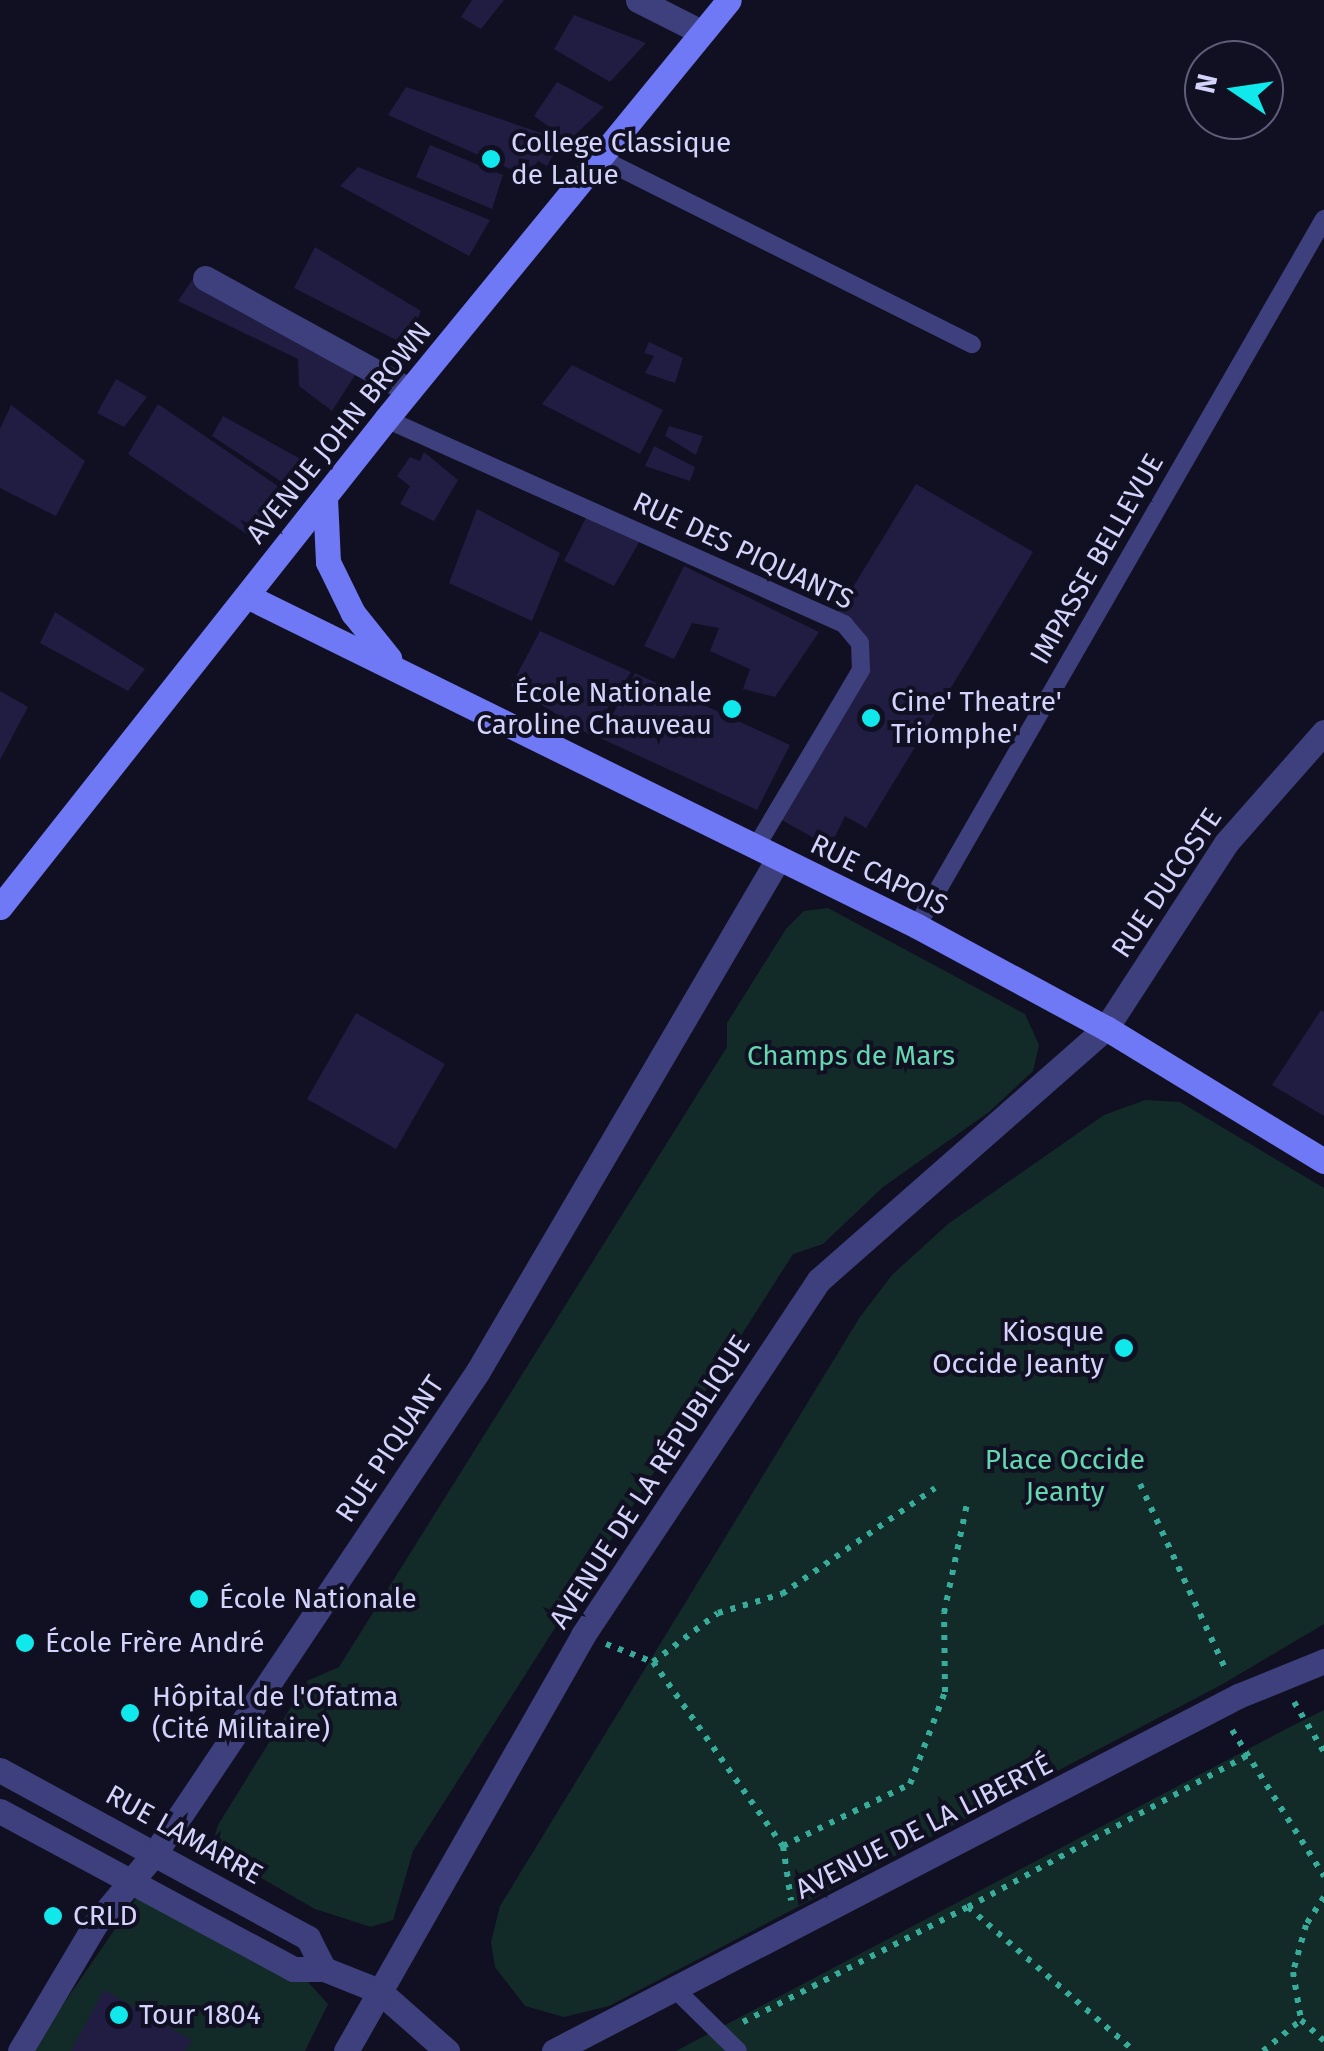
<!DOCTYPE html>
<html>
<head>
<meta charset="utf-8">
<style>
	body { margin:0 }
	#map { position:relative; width:1324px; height:2051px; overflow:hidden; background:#110f22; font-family:"Fira Sans",sans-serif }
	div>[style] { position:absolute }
	.green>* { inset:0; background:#132b28 }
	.building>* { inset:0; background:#211c41 }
	.path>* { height:6px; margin-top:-3px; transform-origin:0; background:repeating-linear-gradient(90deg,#37ac9b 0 5px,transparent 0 13px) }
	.lane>* { height:18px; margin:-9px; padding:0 9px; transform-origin:9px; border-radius:9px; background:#3d407d }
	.street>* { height:25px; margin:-12.5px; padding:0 12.5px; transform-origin:12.5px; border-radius:12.5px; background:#3d407d }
	.secondary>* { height:25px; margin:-12.5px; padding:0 12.5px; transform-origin:12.5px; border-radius:12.5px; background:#7079f5 }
	.dots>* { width:28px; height:28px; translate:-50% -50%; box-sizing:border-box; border:5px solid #110f22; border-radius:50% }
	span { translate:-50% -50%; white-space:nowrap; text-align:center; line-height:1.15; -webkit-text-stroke:8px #110f22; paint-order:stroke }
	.poi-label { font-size:28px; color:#d4d3fc }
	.left { translate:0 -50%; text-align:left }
	.right { translate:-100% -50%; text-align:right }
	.street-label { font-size:28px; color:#d4d3fc }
	.park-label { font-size:28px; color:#64d7b0 }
	.north { position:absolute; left:1184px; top:40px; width:100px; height:100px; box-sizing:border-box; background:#110f22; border:2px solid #5f5d79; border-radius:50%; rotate:283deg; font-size:28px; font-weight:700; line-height:40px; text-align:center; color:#d4d3fc }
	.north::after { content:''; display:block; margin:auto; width:35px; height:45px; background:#10e8eb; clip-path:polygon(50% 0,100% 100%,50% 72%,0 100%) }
</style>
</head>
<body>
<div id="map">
	<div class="green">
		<div style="clip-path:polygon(828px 908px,1025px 1014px,1039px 1045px,1033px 1071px,989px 1112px,883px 1187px,823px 1244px,793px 1254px,413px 1851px,393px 1920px,371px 1927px,315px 1909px,223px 1856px,213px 1842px,218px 1825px,307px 1681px,339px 1667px,727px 1047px,727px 1023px,786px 929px,804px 911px)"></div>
		<div style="clip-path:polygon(1145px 1100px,1180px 1102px,1324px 1188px,1324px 1624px,1221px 1685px,609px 2006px,564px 2017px,525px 2006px,495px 1967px,491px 1942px,500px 1906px,860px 1317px,892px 1275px,948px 1224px,1104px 1115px)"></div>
		<div style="clip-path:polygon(1324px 1710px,1324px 2051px,676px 2051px,1286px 1729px)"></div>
		<div style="clip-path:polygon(144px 1887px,308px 1982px,328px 2004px,305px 2051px,31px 2051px)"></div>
	</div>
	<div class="building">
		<div style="clip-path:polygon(472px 0,504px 0,481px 29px,461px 17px)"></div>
		<div style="clip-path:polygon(574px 15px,646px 43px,610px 82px,554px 49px)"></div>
		<div style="clip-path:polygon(557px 82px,604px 107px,569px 141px,534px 116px)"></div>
		<div style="clip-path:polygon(406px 87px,562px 140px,547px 166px,538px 161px,526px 176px,388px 115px)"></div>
		<div style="clip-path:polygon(430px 145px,503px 175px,492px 209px,416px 177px)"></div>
		<div style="clip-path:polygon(358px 167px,490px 220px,469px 256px,340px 186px)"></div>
		<div style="clip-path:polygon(315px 247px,421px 311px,406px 345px,294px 288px)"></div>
		<div style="clip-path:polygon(195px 276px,357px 372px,332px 411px,299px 386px,298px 359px,178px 301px)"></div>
		<div style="clip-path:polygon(649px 342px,683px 358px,675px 383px,645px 373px,654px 356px,644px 353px)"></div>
		<div style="clip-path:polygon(572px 365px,663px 410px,640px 454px,542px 404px)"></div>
		<div style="clip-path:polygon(116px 379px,147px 397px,124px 427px,97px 413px)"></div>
		<div style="clip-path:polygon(158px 404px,288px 493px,257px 541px,128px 454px)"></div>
		<div style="clip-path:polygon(11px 405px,85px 461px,56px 516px,0 488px,0 429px)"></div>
		<div style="clip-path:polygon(223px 416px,304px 461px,288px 486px,212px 436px)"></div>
		<div style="clip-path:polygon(669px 426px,703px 436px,696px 455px,665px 436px)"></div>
		<div style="clip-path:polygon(654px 446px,695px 467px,690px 481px,645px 466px)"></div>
		<div style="clip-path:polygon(424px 452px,458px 480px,434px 521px,400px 504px,410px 486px,397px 476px,410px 457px,420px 461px)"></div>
		<div style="clip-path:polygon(916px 484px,1033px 552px,866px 828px,845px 816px,830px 847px,771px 814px,858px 656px,834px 618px)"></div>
		<div style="clip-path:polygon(477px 509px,560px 553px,532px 621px,449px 583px)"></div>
		<div style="clip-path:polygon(589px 512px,641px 539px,614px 586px,564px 561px)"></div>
		<div style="clip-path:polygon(684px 566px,819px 632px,775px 697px,743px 689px,750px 669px,710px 651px,719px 628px,692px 623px,674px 659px,644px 646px)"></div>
		<div style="clip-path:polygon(55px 612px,145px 669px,128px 691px,40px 643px)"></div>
		<div style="clip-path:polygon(540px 631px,631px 672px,590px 735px,511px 686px)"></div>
		<div style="clip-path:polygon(635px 673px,790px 745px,757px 810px,600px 738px)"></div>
		<div style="clip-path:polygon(0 691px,28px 707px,0 760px)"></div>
		<div style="clip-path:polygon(1321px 1010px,1324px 1012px,1324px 1116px,1272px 1085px)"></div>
		<div style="clip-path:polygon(356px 1013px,445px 1064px,396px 1149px,307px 1099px)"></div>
		<div style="clip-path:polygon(104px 1990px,192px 2040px,185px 2051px,71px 2051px)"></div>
	</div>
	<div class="path">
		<div style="left:1140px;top:1484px;width:207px;rotate:65.2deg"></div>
		<div style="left:606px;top:1644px;width:50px;rotate:21deg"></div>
		<div style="left:653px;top:1662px;width:81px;rotate:-37deg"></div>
		<div style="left:718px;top:1613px;width:67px;rotate:-16.5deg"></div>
		<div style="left:782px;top:1594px;width:186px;rotate:-34.7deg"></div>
		<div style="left:653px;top:1662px;width:225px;rotate:54.8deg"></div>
		<div style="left:783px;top:1846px;width:141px;rotate:-26deg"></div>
		<div style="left:910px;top:1784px;width:98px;rotate:-69.2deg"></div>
		<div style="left:945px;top:1692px;width:79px;rotate:-90.7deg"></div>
		<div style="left:944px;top:1613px;width:111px;rotate:-78.1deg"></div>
		<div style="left:1294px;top:1702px;width:58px;rotate:59deg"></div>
		<div style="left:1232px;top:1730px;width:173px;rotate:57.8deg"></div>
		<div style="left:783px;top:1846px;width:55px;rotate:81.6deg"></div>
		<div style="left:1324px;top:1897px;width:33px;rotate:123deg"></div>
		<div style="left:1306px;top:1925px;width:49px;rotate:105.5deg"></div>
		<div style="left:1293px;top:1972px;width:49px;rotate:80.5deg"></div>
		<div style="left:1301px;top:2020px;width:31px;rotate:42deg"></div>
		<div style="left:968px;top:1907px;width:319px;rotate:-28.5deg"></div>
		<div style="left:743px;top:2022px;width:253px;rotate:-27.1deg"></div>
		<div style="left:968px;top:1907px;width:220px;rotate:40.9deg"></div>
		<div style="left:1263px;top:2051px;width:49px;rotate:-39.2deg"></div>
	</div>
	<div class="lane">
		<div style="left:600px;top:158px;width:416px;rotate:26.6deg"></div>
		<div style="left:386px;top:419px;width:502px;rotate:24.11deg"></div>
		<div style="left:844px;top:624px;width:25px;rotate:50deg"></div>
		<div style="left:860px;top:643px;width:27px;rotate:88deg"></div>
		<div style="left:861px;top:670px;width:206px;rotate:120.7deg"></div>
		<div style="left:917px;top:926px;width:816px;rotate:-60.07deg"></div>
		<div style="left:675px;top:1989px;width:88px;rotate:44.5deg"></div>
	</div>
	<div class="street">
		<div style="left:638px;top:0;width:71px;rotate:26.9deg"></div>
		<div style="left:205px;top:278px;width:233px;rotate:28.8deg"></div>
		<div style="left:0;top:1770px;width:351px;rotate:28.6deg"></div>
		<div style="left:308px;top:1938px;width:35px;rotate:63deg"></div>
		<div style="left:0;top:1811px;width:333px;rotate:28.3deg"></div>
		<div style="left:293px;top:1969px;width:31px"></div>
		<div style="left:324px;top:1969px;width:59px;rotate:21.8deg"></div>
		<div style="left:379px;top:1991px;width:91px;rotate:41.4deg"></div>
		<div style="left:20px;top:2051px;width:149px;rotate:-59.3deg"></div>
		<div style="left:96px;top:1923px;width:92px;rotate:-49.9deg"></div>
		<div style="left:155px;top:1853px;width:580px;rotate:-56.17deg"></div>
		<div style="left:478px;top:1371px;width:593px;rotate:-59.63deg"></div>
		<div style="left:346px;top:2051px;width:479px;rotate:-60.3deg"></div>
		<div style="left:583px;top:1635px;width:426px;rotate:-56.4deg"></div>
		<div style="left:819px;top:1280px;width:382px;rotate:-41.3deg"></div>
		<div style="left:1106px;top:1028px;width:221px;rotate:-57deg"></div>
		<div style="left:1226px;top:843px;width:148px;rotate:-48.6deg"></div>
		<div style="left:554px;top:2051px;width:771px;rotate:-27.43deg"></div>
		<div style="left:1238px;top:1696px;width:93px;rotate:-22.1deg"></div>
	</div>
	<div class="secondary">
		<div style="left:325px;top:498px;width:64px;rotate:87.3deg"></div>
		<div style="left:328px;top:562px;width:57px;rotate:63.9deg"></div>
		<div style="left:353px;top:613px;width:58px;rotate:51.3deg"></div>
		<div style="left:247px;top:596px;width:747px;rotate:26.22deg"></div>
		<div style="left:917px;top:926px;width:215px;rotate:28.4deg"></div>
		<div style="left:1106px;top:1028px;width:255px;rotate:31.4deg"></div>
		<div style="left:0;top:907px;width:622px;rotate:-51.66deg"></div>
		<div style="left:386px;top:419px;width:541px;rotate:-50.7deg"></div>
	</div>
	<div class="dots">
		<div style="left:491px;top:159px;background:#10e8eb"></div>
		<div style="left:732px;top:709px;background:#10e8eb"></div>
		<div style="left:871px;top:718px;background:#10e8eb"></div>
		<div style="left:1124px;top:1348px;background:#10e8eb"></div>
		<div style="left:199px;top:1599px;background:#10e8eb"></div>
		<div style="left:25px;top:1643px;background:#10e8eb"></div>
		<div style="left:130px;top:1713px;background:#10e8eb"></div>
		<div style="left:53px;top:1916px;background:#10e8eb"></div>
		<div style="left:119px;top:2015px;background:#10e8eb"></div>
	</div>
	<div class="poi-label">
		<span class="left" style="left:511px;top:159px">College Classique<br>de Lalue</span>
		<span class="right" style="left:712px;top:709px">École Nationale<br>Caroline Chauveau</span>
		<span class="left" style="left:891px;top:718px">Cine' Theatre'<br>Triomphe'</span>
		<span class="right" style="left:1104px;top:1348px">Kiosque<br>Occide Jeanty</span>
		<span class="left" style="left:219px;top:1599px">École Nationale</span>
		<span class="left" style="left:45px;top:1643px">École Frère André</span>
		<span class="left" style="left:152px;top:1713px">Hôpital de l'Ofatma<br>(Cité Militaire)</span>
		<span class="left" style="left:73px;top:1916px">CRLD</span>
		<span class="left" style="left:139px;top:2015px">Tour 1804</span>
	</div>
	<div class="street-label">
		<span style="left:339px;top:433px;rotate:-51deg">AVENUE JOHN BROWN</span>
		<span style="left:743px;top:551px;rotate:25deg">RUE DES PIQUANTS</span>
		<span style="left:1097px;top:559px;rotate:-60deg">IMPASSE BELLEVUE</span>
		<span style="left:879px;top:875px;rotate:26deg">RUE CAPOIS</span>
		<span style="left:1167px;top:883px;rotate:-56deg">RUE DUCOSTE</span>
		<span style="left:390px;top:1449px;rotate:-56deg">RUE PIQUANT</span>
		<span style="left:650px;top:1482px;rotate:-57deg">AVENUE DE LA RÉPUBLIQUE</span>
		<span style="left:924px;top:1827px;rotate:-27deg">AVENUE DE LA LIBERTÉ</span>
		<span style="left:184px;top:1835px;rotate:29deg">RUE LAMARRE</span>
	</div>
	<div class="park-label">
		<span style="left:851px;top:1056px">Champs de Mars</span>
		<span style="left:1065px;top:1476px">Place Occide<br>Jeanty</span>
	</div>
	<div class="north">N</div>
</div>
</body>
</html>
